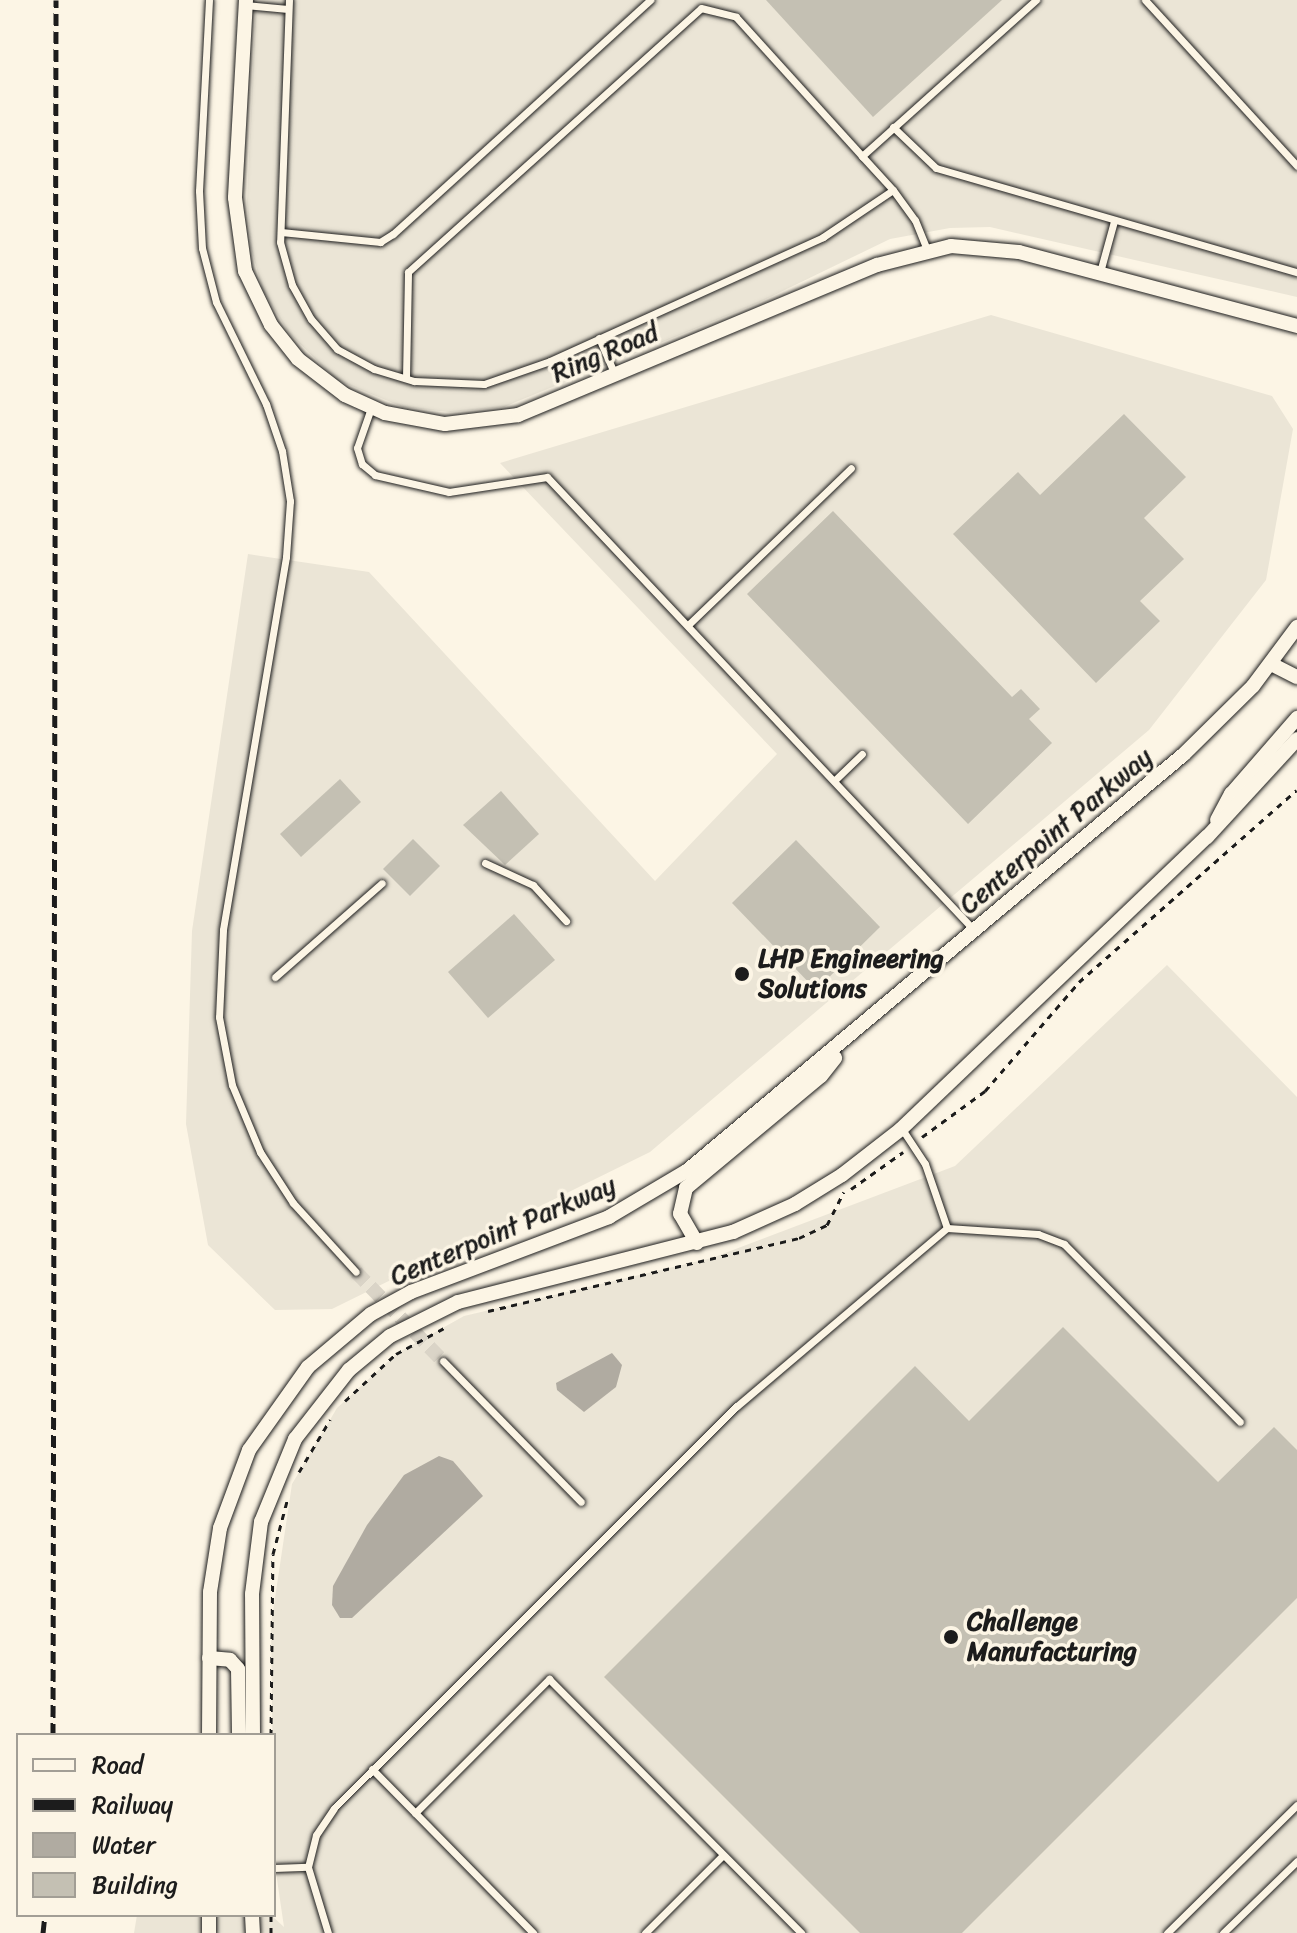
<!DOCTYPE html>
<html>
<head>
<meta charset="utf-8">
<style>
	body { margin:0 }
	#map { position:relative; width:1297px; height:1933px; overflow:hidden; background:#fcf5e5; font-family:Sriracha,sans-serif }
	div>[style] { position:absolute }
	.built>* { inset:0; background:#ebe5d6 }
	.water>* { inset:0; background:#b0aba1 }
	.building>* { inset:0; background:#c4c0b3 }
	.minor-tunnel>* { height:14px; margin-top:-7px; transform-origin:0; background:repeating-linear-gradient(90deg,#dad4c7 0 14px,transparent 0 21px) }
	.path>* { height:3px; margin-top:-1.5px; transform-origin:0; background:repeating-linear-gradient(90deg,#1c1c1c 0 6px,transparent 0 12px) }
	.roads { filter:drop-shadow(0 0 2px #1c1c1c) drop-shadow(0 0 2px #1c1c1c) }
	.service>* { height:7px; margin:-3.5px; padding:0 3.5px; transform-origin:3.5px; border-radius:3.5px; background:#fcf5e5 }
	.minor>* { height:14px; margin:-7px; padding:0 7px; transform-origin:7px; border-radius:7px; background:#fcf5e5 }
	.rail>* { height:5px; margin-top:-2.5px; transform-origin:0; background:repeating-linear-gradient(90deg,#1c1c1c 0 12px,transparent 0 18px) }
	.dots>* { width:22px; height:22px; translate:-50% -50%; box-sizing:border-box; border:4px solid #fcf5e5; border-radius:50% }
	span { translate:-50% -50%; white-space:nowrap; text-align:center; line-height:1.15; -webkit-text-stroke:7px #fcf5e5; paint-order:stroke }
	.street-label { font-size:26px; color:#1c1c1c }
	.poi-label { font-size:26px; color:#1c1c1c; font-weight:700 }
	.left { translate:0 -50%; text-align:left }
	.legend { position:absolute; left:16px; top:1733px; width:260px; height:184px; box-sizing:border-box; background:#fcf5e5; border:2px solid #a29e95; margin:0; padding:10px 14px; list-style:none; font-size:24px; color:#1c1c1c }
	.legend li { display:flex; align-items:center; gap:16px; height:40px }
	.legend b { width:40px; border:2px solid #a29e95 }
</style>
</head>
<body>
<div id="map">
	<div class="built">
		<div style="clip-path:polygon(256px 0,1297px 0,1297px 297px,990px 227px,950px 228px,890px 239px,758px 303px,504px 407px,450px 412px,403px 407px,337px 380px,289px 333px,263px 291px,251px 248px,247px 202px)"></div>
		<div style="clip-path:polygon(991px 315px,1272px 396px,1293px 429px,1266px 580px,1149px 730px,650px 1152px,332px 1309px,275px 1310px,208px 1245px,186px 1124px,192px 931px,248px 554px,369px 572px,655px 881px,777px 754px,500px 463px)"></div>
		<div style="clip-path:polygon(1167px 965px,1297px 1097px,1297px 1933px,134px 1933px,137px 1915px,271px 1915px,284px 1927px,274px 1859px,271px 1625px,292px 1484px,337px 1408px,396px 1354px,464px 1316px,712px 1258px,955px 1166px)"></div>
	</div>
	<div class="water">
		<div style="clip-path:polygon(612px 1353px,622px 1365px,616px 1387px,584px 1412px,557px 1390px,556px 1383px)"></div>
		<div style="clip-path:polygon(439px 1456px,453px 1461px,483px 1496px,352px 1618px,340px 1618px,332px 1605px,333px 1586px,367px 1525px,404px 1475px)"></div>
	</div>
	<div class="building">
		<div style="clip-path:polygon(766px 0,1002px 0,873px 117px)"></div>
		<div style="clip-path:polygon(1124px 414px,1186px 477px,1144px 518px,1184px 559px,1140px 601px,1160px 621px,1096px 683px,953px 534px,1018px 472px,1040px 495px)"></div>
		<div style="clip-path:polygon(833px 511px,1012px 697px,1021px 689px,1040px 709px,1029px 719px,1052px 743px,968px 824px,747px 594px)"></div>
		<div style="clip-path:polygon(340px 779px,361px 802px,301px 857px,280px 834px)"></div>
		<div style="clip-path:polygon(501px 791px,539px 834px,505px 865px,463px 825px)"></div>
		<div style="clip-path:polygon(413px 839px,440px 866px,410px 896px,383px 869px)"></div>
		<div style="clip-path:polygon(796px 840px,880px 927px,816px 990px,732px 903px)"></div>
		<div style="clip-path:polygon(514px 914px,555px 960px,488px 1018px,448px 972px)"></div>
		<div style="clip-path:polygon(1063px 1327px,1218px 1482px,1274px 1427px,1297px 1450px,1297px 1598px,962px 1933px,860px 1933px,604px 1677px,915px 1366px,969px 1421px)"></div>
	</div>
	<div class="minor-tunnel">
		<div style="left:356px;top:1272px;width:124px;rotate:45.7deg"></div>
	</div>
	<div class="path">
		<div style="left:922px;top:1137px;width:78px;rotate:-36.1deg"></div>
		<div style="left:985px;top:1091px;width:144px;rotate:-49.2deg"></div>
		<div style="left:1079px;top:982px;width:290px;rotate:-41.4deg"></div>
		<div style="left:851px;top:1189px;width:64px;rotate:-35.4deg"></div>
		<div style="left:488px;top:1311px;width:319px;rotate:-13.2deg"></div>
		<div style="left:799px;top:1238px;width:31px;rotate:-25deg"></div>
		<div style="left:827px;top:1225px;width:37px;rotate:-63deg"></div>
		<div style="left:345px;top:1401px;width:69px;rotate:-42.7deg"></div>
		<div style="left:396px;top:1354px;width:55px;rotate:-28.4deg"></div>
		<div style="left:299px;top:1472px;width:61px;rotate:-59.2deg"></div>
		<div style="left:271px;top:1735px;width:181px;rotate:-89.4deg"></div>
		<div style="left:273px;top:1554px;width:55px;rotate:-75.2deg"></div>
		<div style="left:271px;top:1915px;width:18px;rotate:90deg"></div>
	</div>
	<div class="roads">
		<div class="service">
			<div style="left:209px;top:0;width:191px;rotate:93deg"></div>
			<div style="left:199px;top:191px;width:57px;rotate:87deg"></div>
			<div style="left:202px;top:248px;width:56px;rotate:75.5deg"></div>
			<div style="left:216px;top:302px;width:114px;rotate:63.9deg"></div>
			<div style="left:266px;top:404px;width:50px;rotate:71.2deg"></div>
			<div style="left:282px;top:451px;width:51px;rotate:80.9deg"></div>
			<div style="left:290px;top:501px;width:56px;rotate:94.1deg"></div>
			<div style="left:286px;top:557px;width:378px;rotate:99.6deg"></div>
			<div style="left:223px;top:930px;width:87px;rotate:92.6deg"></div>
			<div style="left:219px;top:1017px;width:69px;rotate:79.2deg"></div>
			<div style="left:232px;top:1085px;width:73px;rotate:67.3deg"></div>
			<div style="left:260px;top:1152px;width:61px;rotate:57.1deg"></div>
			<div style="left:293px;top:1203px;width:93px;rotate:47.6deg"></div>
			<div style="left:289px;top:0;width:242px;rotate:92.1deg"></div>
			<div style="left:280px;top:242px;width:45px;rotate:74.4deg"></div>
			<div style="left:292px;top:285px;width:39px;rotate:61deg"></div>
			<div style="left:311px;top:319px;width:40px;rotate:49deg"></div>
			<div style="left:337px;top:349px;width:42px;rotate:28.4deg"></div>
			<div style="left:374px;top:369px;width:42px;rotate:16.7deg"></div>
			<div style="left:414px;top:381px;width:70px;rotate:2.5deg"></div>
			<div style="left:484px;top:384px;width:70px;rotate:-19.2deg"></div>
			<div style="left:550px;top:361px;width:300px;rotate:-24.4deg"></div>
			<div style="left:823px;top:237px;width:84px;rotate:-33.9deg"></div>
			<div style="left:893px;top:190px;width:37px;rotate:54deg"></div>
			<div style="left:915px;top:220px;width:32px;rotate:68deg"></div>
			<div style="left:1145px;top:0;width:225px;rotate:47.5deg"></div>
			<div style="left:245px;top:5px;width:43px;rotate:5.3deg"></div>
			<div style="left:893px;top:127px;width:59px;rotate:43.6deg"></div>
			<div style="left:936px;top:168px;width:376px;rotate:16.1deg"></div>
			<div style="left:893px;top:190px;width:46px;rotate:-132.4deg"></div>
			<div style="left:862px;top:156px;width:234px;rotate:-41.9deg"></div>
			<div style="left:281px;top:232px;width:100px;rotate:5.8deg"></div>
			<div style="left:380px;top:242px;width:15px;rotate:-32deg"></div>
			<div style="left:393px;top:234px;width:348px;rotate:-42.3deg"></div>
			<div style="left:1100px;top:272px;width:53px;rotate:-74.6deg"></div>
			<div style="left:599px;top:338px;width:40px;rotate:66.6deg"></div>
			<div style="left:406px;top:378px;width:106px;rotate:-88.9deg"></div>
			<div style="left:408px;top:272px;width:394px;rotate:-42deg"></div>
			<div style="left:701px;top:8px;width:36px;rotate:14deg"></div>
			<div style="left:736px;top:17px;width:188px;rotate:47.8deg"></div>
			<div style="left:371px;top:408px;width:42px;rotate:109.3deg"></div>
			<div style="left:357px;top:448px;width:17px;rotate:73deg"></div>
			<div style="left:362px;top:464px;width:17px;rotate:40deg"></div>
			<div style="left:375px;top:475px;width:76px;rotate:12.9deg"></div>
			<div style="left:449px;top:492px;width:99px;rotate:-8.7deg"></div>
			<div style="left:547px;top:477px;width:624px;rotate:46.69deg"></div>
			<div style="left:688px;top:625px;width:226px;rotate:-43.9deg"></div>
			<div style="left:836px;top:779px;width:36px;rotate:-44deg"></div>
			<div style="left:485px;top:863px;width:53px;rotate:24.6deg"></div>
			<div style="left:533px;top:885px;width:49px;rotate:47.5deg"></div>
			<div style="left:275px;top:977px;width:142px;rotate:-41.3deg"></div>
			<div style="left:947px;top:1228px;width:91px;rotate:3.8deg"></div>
			<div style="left:1038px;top:1234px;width:28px;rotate:21deg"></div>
			<div style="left:1064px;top:1244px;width:250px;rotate:45.3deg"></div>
			<div style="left:443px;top:1361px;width:197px;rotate:45.6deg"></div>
			<div style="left:372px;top:1769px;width:230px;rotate:45.5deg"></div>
			<div style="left:415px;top:1813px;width:190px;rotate:-45deg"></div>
			<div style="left:549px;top:1679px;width:358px;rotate:45.2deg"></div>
			<div style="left:274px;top:1868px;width:34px;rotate:-2deg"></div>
			<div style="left:328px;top:1933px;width:69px;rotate:-106.9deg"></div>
			<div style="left:308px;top:1867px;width:33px;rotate:-76deg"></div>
			<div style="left:316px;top:1835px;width:32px;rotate:-56deg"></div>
			<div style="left:334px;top:1808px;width:569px;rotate:-44.93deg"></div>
			<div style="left:737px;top:1406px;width:275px;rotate:-40.3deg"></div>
			<div style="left:947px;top:1228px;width:68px;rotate:-109deg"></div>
			<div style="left:925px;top:1164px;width:42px;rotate:-123.3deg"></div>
			<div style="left:645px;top:1933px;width:110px;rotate:-45deg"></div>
			<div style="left:1167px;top:1933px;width:182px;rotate:-44.6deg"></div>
			<div style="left:1223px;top:1933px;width:103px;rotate:-44.2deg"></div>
		</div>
		<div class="minor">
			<div style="left:246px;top:0;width:198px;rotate:93.2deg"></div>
			<div style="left:235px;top:198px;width:74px;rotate:82.2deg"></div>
			<div style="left:245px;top:271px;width:60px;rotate:64.3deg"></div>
			<div style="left:271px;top:325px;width:43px;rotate:51.5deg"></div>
			<div style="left:298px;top:359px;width:59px;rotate:37.5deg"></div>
			<div style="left:345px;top:395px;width:44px;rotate:24.2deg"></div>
			<div style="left:385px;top:413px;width:61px;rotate:10.4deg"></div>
			<div style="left:445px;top:424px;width:74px;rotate:-7deg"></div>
			<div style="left:518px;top:415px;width:389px;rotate:-22.7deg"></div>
			<div style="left:877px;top:265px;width:76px;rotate:-14.4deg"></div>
			<div style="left:951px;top:246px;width:68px;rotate:5deg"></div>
			<div style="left:1019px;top:252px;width:288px;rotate:14.9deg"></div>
			<div style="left:1271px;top:664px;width:29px;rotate:27deg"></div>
			<div style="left:1217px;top:820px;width:30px;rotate:-62deg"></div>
			<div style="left:1231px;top:794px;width:101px;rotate:-49deg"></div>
			<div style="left:697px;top:1243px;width:34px;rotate:-120deg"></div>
			<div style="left:680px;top:1214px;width:27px;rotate:-77deg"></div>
			<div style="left:686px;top:1188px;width:175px;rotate:-39.7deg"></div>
			<div style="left:821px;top:1076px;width:23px;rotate:-52deg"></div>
			<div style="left:209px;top:1658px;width:21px;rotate:5deg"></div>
			<div style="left:230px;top:1660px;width:12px;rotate:48deg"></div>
			<div style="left:238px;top:1669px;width:66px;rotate:89.1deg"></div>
			<div style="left:209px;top:1735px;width:143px;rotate:-89.6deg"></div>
			<div style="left:210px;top:1592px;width:65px;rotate:-81.1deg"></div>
			<div style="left:220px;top:1528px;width:83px;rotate:-69.6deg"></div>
			<div style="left:249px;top:1450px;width:102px;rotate:-54.6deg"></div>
			<div style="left:308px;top:1367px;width:82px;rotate:-40.1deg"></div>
			<div style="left:371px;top:1314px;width:46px;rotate:-28.8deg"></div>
			<div style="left:411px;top:1292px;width:212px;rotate:-20.7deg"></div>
			<div style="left:609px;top:1217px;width:92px;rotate:-30.7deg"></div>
			<div style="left:688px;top:1170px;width:646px;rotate:-39.98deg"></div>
			<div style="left:1183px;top:755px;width:98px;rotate:-44.6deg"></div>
			<div style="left:1253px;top:686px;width:74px;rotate:-53.3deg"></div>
			<div style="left:253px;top:1735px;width:141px;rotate:-90.4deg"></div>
			<div style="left:252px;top:1594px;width:73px;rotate:-82.9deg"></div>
			<div style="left:261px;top:1522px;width:90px;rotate:-67.7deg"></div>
			<div style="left:295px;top:1439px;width:88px;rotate:-52deg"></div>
			<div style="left:349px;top:1370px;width:53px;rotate:-39.7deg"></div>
			<div style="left:390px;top:1336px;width:76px;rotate:-26.6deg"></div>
			<div style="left:458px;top:1302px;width:284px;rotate:-14.3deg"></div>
			<div style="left:733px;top:1232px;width:68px;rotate:-24.3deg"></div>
			<div style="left:795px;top:1204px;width:55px;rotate:-31.7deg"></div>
			<div style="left:842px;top:1175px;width:75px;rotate:-37.9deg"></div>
			<div style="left:901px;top:1129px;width:423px;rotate:-43.7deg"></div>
			<div style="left:1207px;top:837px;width:133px;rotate:-47.4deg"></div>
			<div style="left:209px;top:1915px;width:18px;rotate:90deg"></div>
			<div style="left:252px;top:1915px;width:18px;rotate:87deg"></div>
		</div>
	</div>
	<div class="rail">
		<div style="left:53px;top:1735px;width:1735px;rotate:-89.9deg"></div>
		<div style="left:43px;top:1933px;width:18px;rotate:-84deg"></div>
	</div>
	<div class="dots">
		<div style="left:742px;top:974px;background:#1c1c1c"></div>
		<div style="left:951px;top:1637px;background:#1c1c1c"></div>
	</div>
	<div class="street-label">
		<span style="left:605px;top:353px;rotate:-23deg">Ring Road</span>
		<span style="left:1056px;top:831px;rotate:-40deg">Centerpoint Parkway</span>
		<span style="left:503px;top:1231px;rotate:-23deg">Centerpoint Parkway</span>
	</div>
	<div class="poi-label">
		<span class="left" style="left:758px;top:974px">LHP Engineering<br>Solutions</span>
		<span class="left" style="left:967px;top:1637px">Challenge<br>Manufacturing</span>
	</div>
	<ul class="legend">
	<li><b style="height:10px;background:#fcf5e5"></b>Road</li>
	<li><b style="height:10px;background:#1c1c1c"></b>Railway</li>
	<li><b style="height:22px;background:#b0aba1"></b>Water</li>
	<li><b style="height:22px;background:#c4c0b3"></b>Building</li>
	</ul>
</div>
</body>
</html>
